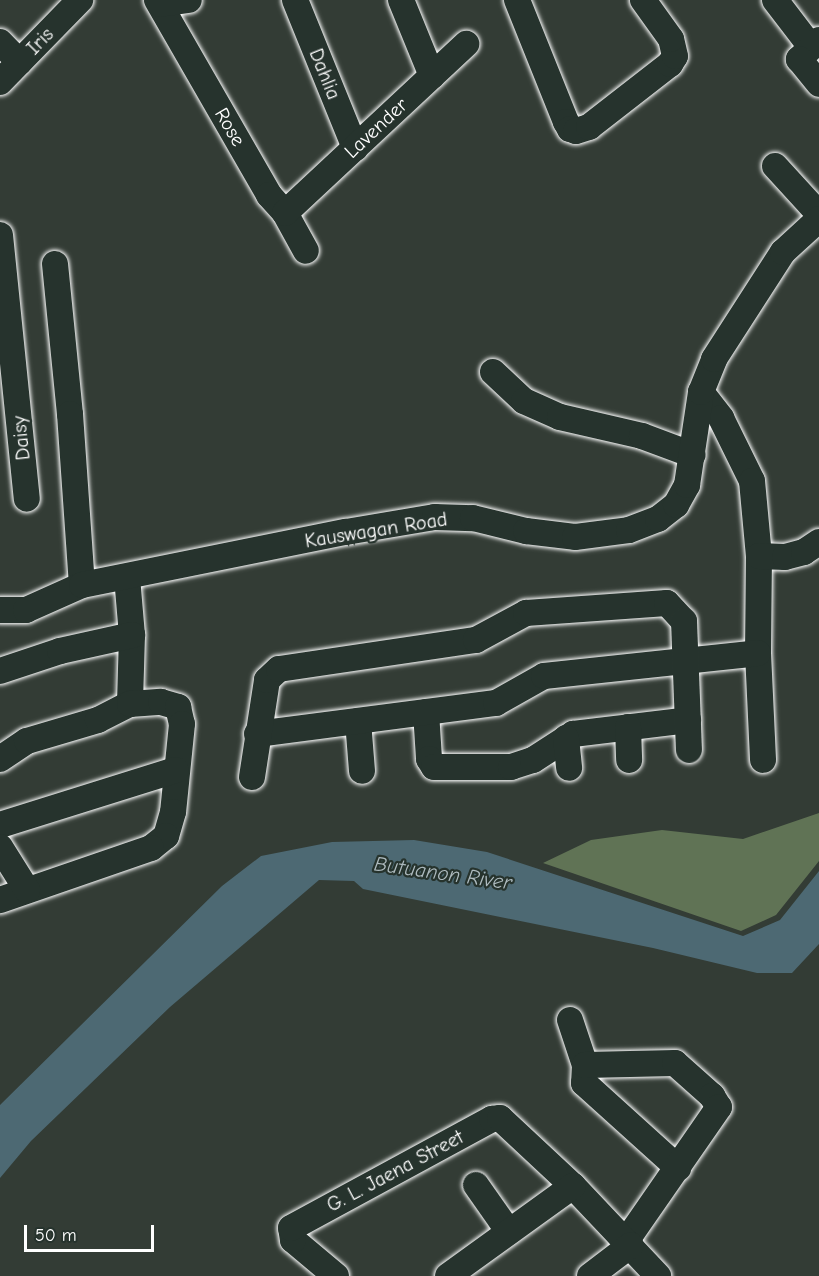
<!DOCTYPE html>
<html>
<head>
<meta charset="utf-8">
<style>
	body { margin:0 }
	#map { position:relative; width:819px; height:1276px; overflow:hidden; background:#333c35; font-family:"Comic Neue",sans-serif }
	div>[style] { position:absolute }
	.green>* { inset:0; background:#607355 }
	.water>* { inset:0; background:#4d6973 }
	.roads { filter:drop-shadow(0 0 2px #fff) drop-shadow(0 0 2px #fff) }
	.minor>* { height:26px; margin:-13px; padding:0 13px; transform-origin:13px; border-radius:13px; background:#26332d }
	span { translate:-50% -50%; white-space:nowrap; text-align:center; line-height:1.15; -webkit-text-stroke:4.5px #26332d; paint-order:stroke }
	.street-label { font-size:20px; color:#fff }
	.water-label { font-size:21px; color:#afbcc0; font-style:italic }
	.scale { position:absolute; left:24px; top:1225px; width:130px; height:27px; box-sizing:border-box; border:3px solid #fff; border-top:0; padding-left:8px; font-size:18px; line-height:21px; white-space:nowrap; color:#fff; -webkit-text-stroke:4px #26332d; paint-order:stroke }
</style>
</head>
<body>
<div id="map">
	<div class="green">
		<div style="clip-path:polygon(819px 813px,819px 861px,776px 915px,741px 931px,543px 863px,591px 840px,662px 830px,743px 839px)"></div>
	</div>
	<div class="water">
		<div style="clip-path:polygon(414px 840px,487px 852px,743px 936px,780px 920px,819px 871px,819px 944px,792px 973px,757px 973px,653px 948px,363px 889px,354px 881px,319px 880px,170px 1007px,31px 1141px,0 1178px,0 1105px,222px 886px,261px 856px,332px 842px)"></div>
	</div>
	<div class="roads">
		<div class="minor">
			<div style="left:157px;top:0;width:225px;rotate:60.1deg"></div>
			<div style="left:269px;top:195px;width:24px;rotate:48deg"></div>
			<div style="left:285px;top:213px;width:43px;rotate:61.1deg"></div>
			<div style="left:295px;top:0;width:160px;rotate:67.9deg"></div>
			<div style="left:401px;top:0;width:82px;rotate:67.8deg"></div>
			<div style="left:517px;top:0;width:131px;rotate:68.1deg"></div>
			<div style="left:566px;top:122px;width:8px;rotate:60deg"></div>
			<div style="left:570px;top:129px;width:6px;rotate:18deg"></div>
			<div style="left:576px;top:131px;width:14px;rotate:-17deg"></div>
			<div style="left:589px;top:127px;width:103px;rotate:-37.9deg"></div>
			<div style="left:670px;top:64px;width:9px;rotate:-58deg"></div>
			<div style="left:675px;top:56px;width:17px;rotate:-103deg"></div>
			<div style="left:671px;top:39px;width:48px;rotate:-125.7deg"></div>
			<div style="left:775px;top:0;width:59px;rotate:52.5deg"></div>
			<div style="left:160px;top:4px;width:29px;rotate:-8deg"></div>
			<div style="left:819px;top:40px;width:28px;rotate:136deg"></div>
			<div style="left:799px;top:59px;width:32px;rotate:51deg"></div>
			<div style="left:0;top:42px;width:28px;rotate:46deg"></div>
			<div style="left:0;top:82px;width:115px;rotate:-45.7deg"></div>
			<div style="left:775px;top:166px;width:65px;rotate:47.5deg"></div>
			<div style="left:285px;top:213px;width:248px;rotate:-43deg"></div>
			<div style="left:0;top:235px;width:265px;rotate:84.2deg"></div>
			<div style="left:55px;top:264px;width:151px;rotate:84.3deg"></div>
			<div style="left:70px;top:414px;width:171px;rotate:86deg"></div>
			<div style="left:493px;top:372px;width:42px;rotate:43.1deg"></div>
			<div style="left:524px;top:401px;width:39px;rotate:24deg"></div>
			<div style="left:560px;top:417px;width:84px;rotate:13deg"></div>
			<div style="left:642px;top:436px;width:54px;rotate:20.4deg"></div>
			<div style="left:701px;top:392px;width:33px;rotate:52deg"></div>
			<div style="left:721px;top:418px;width:70px;rotate:63.8deg"></div>
			<div style="left:752px;top:481px;width:75px;rotate:84.7deg"></div>
			<div style="left:759px;top:556px;width:97px;rotate:90.6deg"></div>
			<div style="left:758px;top:653px;width:107px;rotate:87.3deg"></div>
			<div style="left:759px;top:556px;width:26px;rotate:2deg"></div>
			<div style="left:785px;top:557px;width:20px;rotate:-15deg"></div>
			<div style="left:804px;top:552px;width:18px;rotate:-34deg"></div>
			<div style="left:127px;top:577px;width:58px;rotate:85.1deg"></div>
			<div style="left:132px;top:635px;width:69px;rotate:91.7deg"></div>
			<div style="left:0;top:610px;width:26px"></div>
			<div style="left:26px;top:610px;width:61px;rotate:-24.1deg"></div>
			<div style="left:82px;top:585px;width:269px;rotate:-11.4deg"></div>
			<div style="left:346px;top:532px;width:90px;rotate:-9.6deg"></div>
			<div style="left:435px;top:517px;width:38px;rotate:2deg"></div>
			<div style="left:473px;top:518px;width:55px;rotate:13.8deg"></div>
			<div style="left:526px;top:531px;width:49px;rotate:7deg"></div>
			<div style="left:575px;top:537px;width:54px;rotate:-7.4deg"></div>
			<div style="left:629px;top:530px;width:31px;rotate:-21deg"></div>
			<div style="left:658px;top:519px;width:23px;rotate:-38deg"></div>
			<div style="left:676px;top:505px;width:23px;rotate:-61deg"></div>
			<div style="left:687px;top:485px;width:94px;rotate:-81.4deg"></div>
			<div style="left:701px;top:392px;width:35px;rotate:-68deg"></div>
			<div style="left:714px;top:359px;width:127px;rotate:-57.2deg"></div>
			<div style="left:783px;top:252px;width:49px;rotate:-42.5deg"></div>
			<div style="left:0;top:671px;width:63px;rotate:-18.4deg"></div>
			<div style="left:60px;top:651px;width:74px;rotate:-12.5deg"></div>
			<div style="left:426px;top:712px;width:47px;rotate:86.3deg"></div>
			<div style="left:429px;top:759px;width:9px;rotate:58deg"></div>
			<div style="left:434px;top:767px;width:77px"></div>
			<div style="left:511px;top:767px;width:23px;rotate:-18deg"></div>
			<div style="left:533px;top:760px;width:48px;rotate:-33deg"></div>
			<div style="left:573px;top:734px;width:116px;rotate:-6.9deg"></div>
			<div style="left:358px;top:721px;width:50px;rotate:85.4deg"></div>
			<div style="left:628px;top:727px;width:33px;rotate:88deg"></div>
			<div style="left:257px;top:734px;width:241px;rotate:-7.4deg"></div>
			<div style="left:496px;top:703px;width:55px;rotate:-29.4deg"></div>
			<div style="left:544px;top:676px;width:215px;rotate:-6.1deg"></div>
			<div style="left:566px;top:738px;width:30px;rotate:84deg"></div>
			<div style="left:0;top:759px;width:32px;rotate:-34deg"></div>
			<div style="left:27px;top:741px;width:74px;rotate:-16.5deg"></div>
			<div style="left:98px;top:720px;width:36px;rotate:-27deg"></div>
			<div style="left:130px;top:704px;width:31px;rotate:-4deg"></div>
			<div style="left:161px;top:702px;width:18px;rotate:16deg"></div>
			<div style="left:178px;top:707px;width:17px;rotate:77deg"></div>
			<div style="left:182px;top:724px;width:88px;rotate:95.8deg"></div>
			<div style="left:173px;top:812px;width:25px;rotate:106deg"></div>
			<div style="left:166px;top:836px;width:19px;rotate:141deg"></div>
			<div style="left:151px;top:848px;width:160px;rotate:161deg"></div>
			<div style="left:252px;top:777px;width:98px;rotate:-81.2deg"></div>
			<div style="left:267px;top:680px;width:16px;rotate:-43deg"></div>
			<div style="left:279px;top:669px;width:199px;rotate:-8.4deg"></div>
			<div style="left:476px;top:640px;width:57px;rotate:-28.4deg"></div>
			<div style="left:526px;top:613px;width:141px;rotate:-4.1deg"></div>
			<div style="left:667px;top:603px;width:25px;rotate:47deg"></div>
			<div style="left:684px;top:621px;width:129px;rotate:87.8deg"></div>
			<div style="left:0;top:825px;width:184px;rotate:-17.4deg"></div>
			<div style="left:0;top:847px;width:51px;rotate:57.9deg"></div>
			<div style="left:570px;top:1020px;width:47px;rotate:71.6deg"></div>
			<div style="left:585px;top:1065px;width:18px;rotate:93deg"></div>
			<div style="left:584px;top:1083px;width:127px;rotate:42.1deg"></div>
			<div style="left:585px;top:1065px;width:90px;rotate:-1.3deg"></div>
			<div style="left:675px;top:1063px;width:50px;rotate:41.7deg"></div>
			<div style="left:712px;top:1096px;width:13px;rotate:58deg"></div>
			<div style="left:719px;top:1107px;width:162px;rotate:124.7deg"></div>
			<div style="left:476px;top:1185px;width:57px;rotate:54.9deg"></div>
			<div style="left:336px;top:1276px;width:56px;rotate:-140.1deg"></div>
			<div style="left:293px;top:1240px;width:12px;rotate:-99deg"></div>
			<div style="left:291px;top:1228px;width:229px;rotate:-28.5deg"></div>
			<div style="left:492px;top:1119px;width:8px;rotate:-7deg"></div>
			<div style="left:500px;top:1118px;width:100px;rotate:43deg"></div>
			<div style="left:573px;top:1186px;width:124px;rotate:46.6deg"></div>
			<div style="left:448px;top:1276px;width:154px;rotate:-35.8deg"></div>
			<div style="left:590px;top:1276px;width:51px;rotate:-37.1deg"></div>
		</div>
	</div>
	<div class="street-label">
		<span style="left:40px;top:41px;rotate:-46deg">Iris</span>
		<span style="left:325px;top:74px;rotate:68deg">Dahlia</span>
		<span style="left:230px;top:127px;rotate:60deg">Rose</span>
		<span style="left:376px;top:128px;rotate:-43deg">Lavender</span>
		<span style="left:21px;top:438px;rotate:-96deg">Daisy</span>
		<span style="left:376px;top:530px;rotate:-9deg">Kauswagan Road</span>
		<span style="left:395px;top:1171px;rotate:-28deg">G. L. Jaena Street</span>
	</div>
	<div class="water-label">
		<span style="left:443px;top:873px;rotate:8deg">Butuanon River</span>
	</div>
	<div class="scale">50 m</div>
</div>
</body>
</html>
